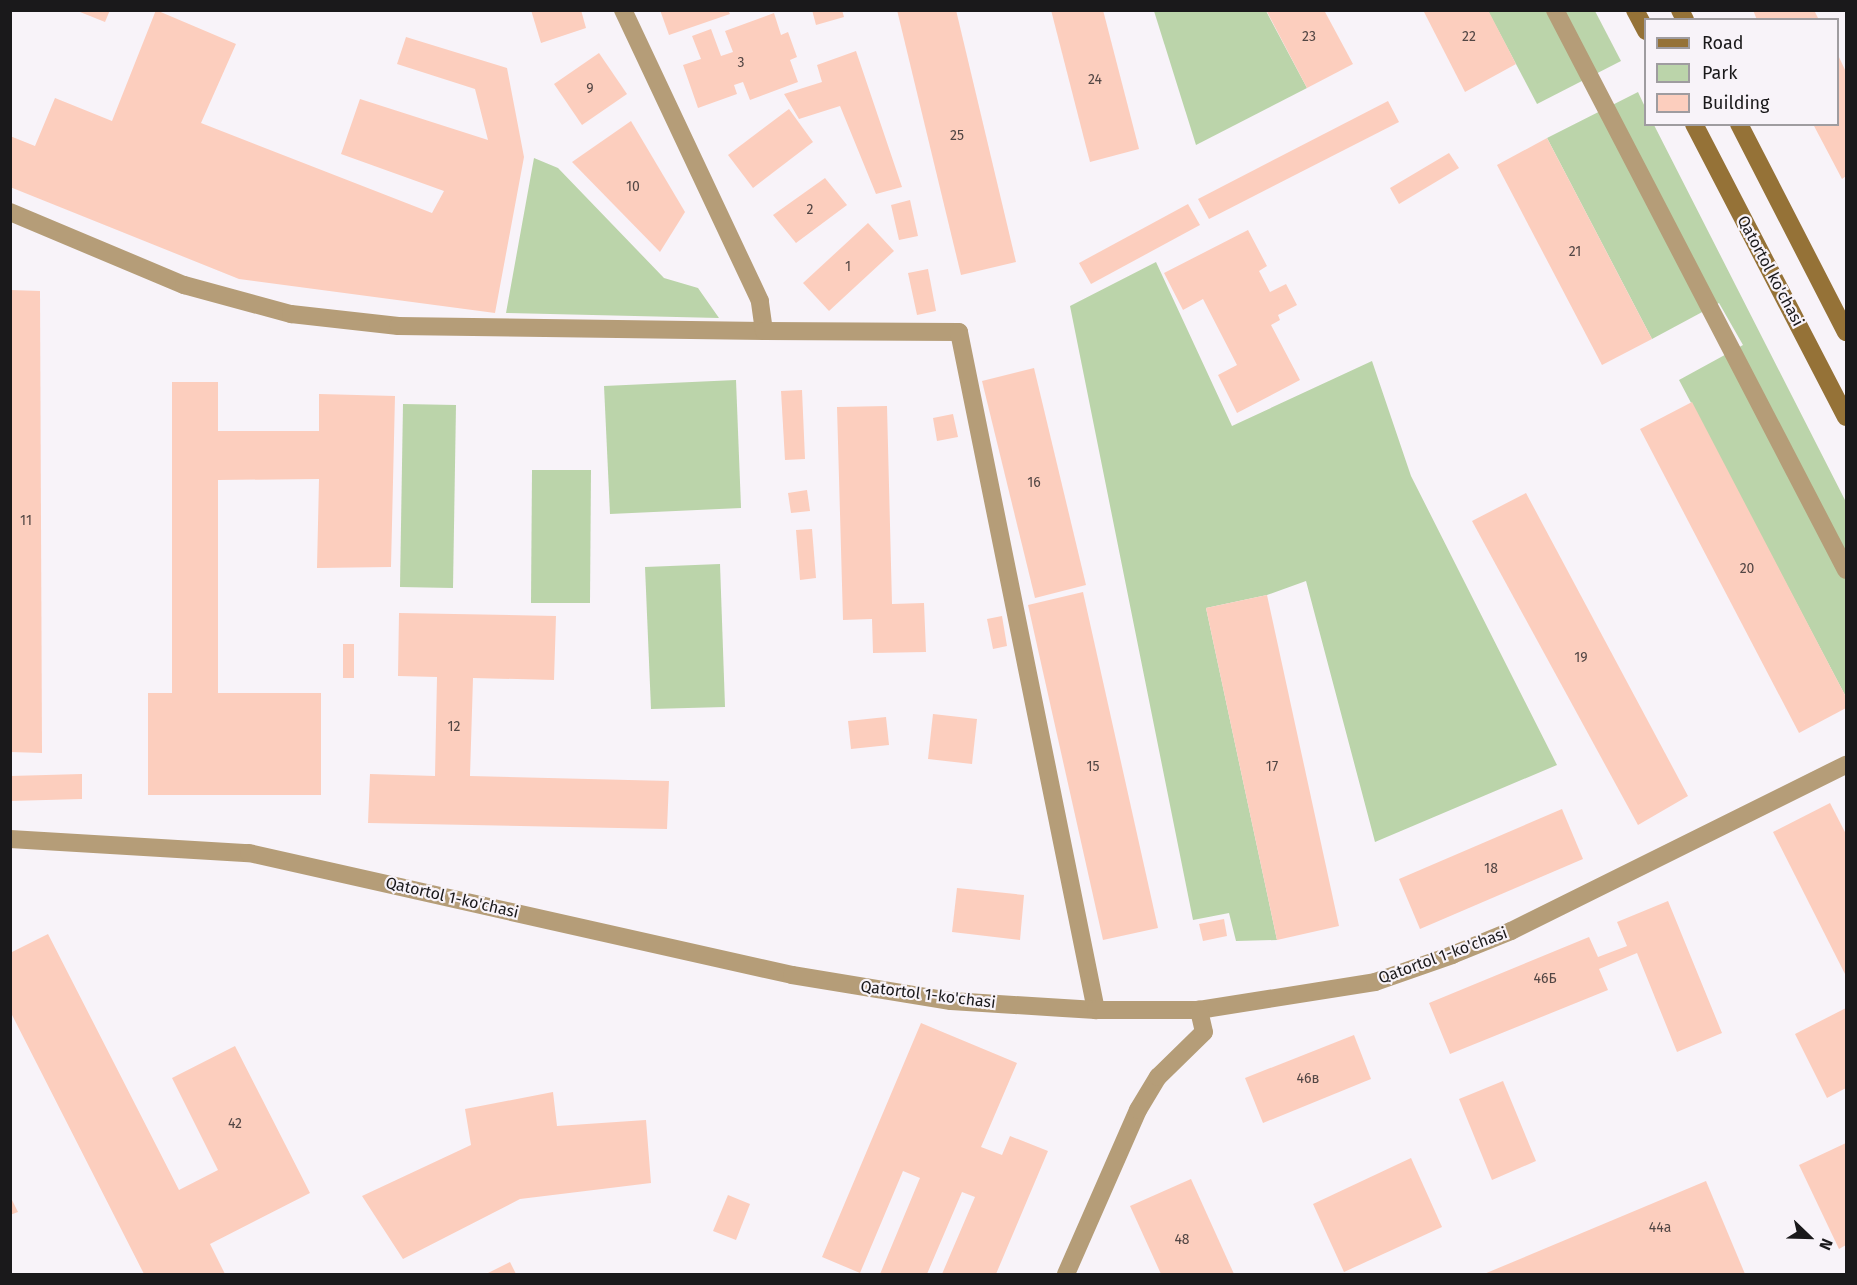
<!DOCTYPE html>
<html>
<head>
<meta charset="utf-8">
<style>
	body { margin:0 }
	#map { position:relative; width:1857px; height:1285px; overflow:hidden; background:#f8f3f9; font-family:"Fira Sans",sans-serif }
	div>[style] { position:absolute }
	.green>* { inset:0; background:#bbd4aa }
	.building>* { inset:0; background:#fccebe }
	.street>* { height:18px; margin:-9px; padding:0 9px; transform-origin:9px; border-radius:9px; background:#b59d78 }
	.secondary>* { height:18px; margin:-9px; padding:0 9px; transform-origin:9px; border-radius:9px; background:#957237 }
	span { translate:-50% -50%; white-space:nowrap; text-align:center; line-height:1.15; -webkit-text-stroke:4.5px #f8f3f9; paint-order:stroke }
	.number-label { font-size:14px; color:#524644 }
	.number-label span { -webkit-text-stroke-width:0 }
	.street-label { font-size:16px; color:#1a191b }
	.frame { position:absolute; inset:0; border:12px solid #1a191b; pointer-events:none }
	.legend { position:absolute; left:1644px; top:18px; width:195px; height:108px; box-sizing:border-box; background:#f8f3f9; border:2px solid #9f9ca0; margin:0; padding:8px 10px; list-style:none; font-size:18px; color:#1a191b }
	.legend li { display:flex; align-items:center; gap:12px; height:30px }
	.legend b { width:30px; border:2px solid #9f9ca0 }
	.north { position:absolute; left:1779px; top:1207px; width:60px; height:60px; -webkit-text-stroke:4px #f8f3f9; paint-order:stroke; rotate:113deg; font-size:16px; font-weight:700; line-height:24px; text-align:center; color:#1a191b }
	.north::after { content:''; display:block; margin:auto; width:21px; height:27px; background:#1a191b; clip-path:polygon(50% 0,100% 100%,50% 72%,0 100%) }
</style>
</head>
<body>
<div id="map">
	<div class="green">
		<div style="clip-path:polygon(1154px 11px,1266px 11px,1307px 88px,1196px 145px)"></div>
		<div style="clip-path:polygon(1488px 11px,1595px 11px,1621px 61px,1537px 104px)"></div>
		<div style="clip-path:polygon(1638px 92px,1645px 107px,1646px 124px,1654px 125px,1846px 502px,1846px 697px,1679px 380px,1743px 345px,1719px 303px,1652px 339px,1547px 138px)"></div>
		<div style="clip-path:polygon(534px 158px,558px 168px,664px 278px,698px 288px,719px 318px,506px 313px)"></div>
		<div style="clip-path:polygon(1156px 262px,1232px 426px,1372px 361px,1411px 476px,1557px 765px,1375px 842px,1306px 581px,1267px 595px,1206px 608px,1277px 940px,1236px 941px,1229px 913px,1193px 920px,1070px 306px)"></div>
		<div style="clip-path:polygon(736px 380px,741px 508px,610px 514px,604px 386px)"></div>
		<div style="clip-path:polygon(403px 404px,456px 405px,453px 588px,400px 587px)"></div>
		<div style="clip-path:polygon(532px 470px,591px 470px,590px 603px,531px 603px)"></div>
		<div style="clip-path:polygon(720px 564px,725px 707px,651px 709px,645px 567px)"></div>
	</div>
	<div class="building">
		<div style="clip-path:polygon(75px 10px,110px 10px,105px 22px)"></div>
		<div style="clip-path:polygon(156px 10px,236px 44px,201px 123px,432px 213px,444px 191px,341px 154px,360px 99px,488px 140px,475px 89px,397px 64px,406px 37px,507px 68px,524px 157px,495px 313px,239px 279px,10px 187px,10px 136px,35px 146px,55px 98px,112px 121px)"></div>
		<div style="clip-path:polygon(531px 10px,581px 10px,586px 28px,541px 43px)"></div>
		<div style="clip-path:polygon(660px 10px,728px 10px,730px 14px,669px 35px)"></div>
		<div style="clip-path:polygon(812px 10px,842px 10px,844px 17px,816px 25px)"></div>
		<div style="clip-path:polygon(897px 10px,956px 10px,1016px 262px,961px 275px)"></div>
		<div style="clip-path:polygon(1051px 10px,1103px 10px,1139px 149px,1090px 162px)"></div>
		<div style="clip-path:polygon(1266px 10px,1324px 10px,1353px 64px,1307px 88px)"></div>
		<div style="clip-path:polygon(1423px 10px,1488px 10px,1516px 64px,1465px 92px)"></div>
		<div style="clip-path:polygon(1753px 10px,1814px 10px,1819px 20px,1757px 20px)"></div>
		<div style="clip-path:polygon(774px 13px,781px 35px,788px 32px,797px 57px,790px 60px,798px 82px,750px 100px,743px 82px,734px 85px,737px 94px,698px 108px,683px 65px,701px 59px,692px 36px,711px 29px,721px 56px,733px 52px,725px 31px)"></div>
		<div style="clip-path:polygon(856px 51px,902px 187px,876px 194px,840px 106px,799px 119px,784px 94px,822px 82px,817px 65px)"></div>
		<div style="clip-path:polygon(599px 53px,627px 94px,582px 125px,554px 84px)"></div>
		<div style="clip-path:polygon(1838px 55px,1846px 72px,1846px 176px,1842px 179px,1813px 124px,1838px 124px)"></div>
		<div style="clip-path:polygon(1388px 101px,1399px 122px,1209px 219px,1198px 199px)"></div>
		<div style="clip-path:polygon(789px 109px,813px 142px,753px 188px,728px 155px)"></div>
		<div style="clip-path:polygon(631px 121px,685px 212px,660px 252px,572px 162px)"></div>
		<div style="clip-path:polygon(1547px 138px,1652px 339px,1602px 365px,1497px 165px)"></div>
		<div style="clip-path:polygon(1449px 153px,1459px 168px,1399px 204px,1390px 188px)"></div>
		<div style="clip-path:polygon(825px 178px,847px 205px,796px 243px,773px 215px)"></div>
		<div style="clip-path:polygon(910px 200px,918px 236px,899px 240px,891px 205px)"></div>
		<div style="clip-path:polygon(1188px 204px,1200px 225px,1091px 284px,1079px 263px)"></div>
		<div style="clip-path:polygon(868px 223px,894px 251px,829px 311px,803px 283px)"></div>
		<div style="clip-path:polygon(1248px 230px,1267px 266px,1259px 271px,1270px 292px,1286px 284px,1297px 305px,1278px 315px,1280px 320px,1271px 325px,1300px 380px,1237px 413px,1218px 375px,1237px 365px,1203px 299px,1183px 310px,1164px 273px)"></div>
		<div style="clip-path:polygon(928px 269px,936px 311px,917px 315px,908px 273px)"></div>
		<div style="clip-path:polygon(10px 290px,40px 291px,42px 753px,10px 752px)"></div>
		<div style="clip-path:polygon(1034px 368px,1086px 585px,1035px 598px,982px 381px)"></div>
		<div style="clip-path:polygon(172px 382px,218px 382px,218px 431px,319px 431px,319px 394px,395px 396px,391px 567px,317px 568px,319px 479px,218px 480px,218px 693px,321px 693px,321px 795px,148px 795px,148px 693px,172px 693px)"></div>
		<div style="clip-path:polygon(802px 390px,805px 459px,785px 460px,781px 391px)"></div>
		<div style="clip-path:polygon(1692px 402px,1846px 697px,1846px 708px,1799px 733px,1640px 429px)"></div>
		<div style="clip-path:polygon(887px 406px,892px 604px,924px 603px,926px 652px,873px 653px,872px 619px,843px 620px,837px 407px)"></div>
		<div style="clip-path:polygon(953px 414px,958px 437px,937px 441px,933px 418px)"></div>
		<div style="clip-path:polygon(807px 490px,810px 511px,791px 513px,788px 493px)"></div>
		<div style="clip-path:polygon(1526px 493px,1688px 796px,1638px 825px,1472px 521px)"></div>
		<div style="clip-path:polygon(812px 529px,816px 578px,800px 580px,796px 530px)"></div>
		<div style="clip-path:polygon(1083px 592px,1158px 928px,1103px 940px,1028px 605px)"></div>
		<div style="clip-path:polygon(1267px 595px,1339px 926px,1277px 940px,1206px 608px)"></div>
		<div style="clip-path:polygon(399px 613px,556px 616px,554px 680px,473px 678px,470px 776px,669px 781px,667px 829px,368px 823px,370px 774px,435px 776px,437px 677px,398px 676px)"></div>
		<div style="clip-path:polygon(1002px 616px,1007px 646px,993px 649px,987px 619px)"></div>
		<div style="clip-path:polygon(343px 644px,354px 644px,354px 678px,343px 678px)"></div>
		<div style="clip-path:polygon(933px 714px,977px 719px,972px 764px,928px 759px)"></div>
		<div style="clip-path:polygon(886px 717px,889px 745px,851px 749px,848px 721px)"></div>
		<div style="clip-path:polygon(82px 774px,82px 799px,10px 801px,10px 776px)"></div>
		<div style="clip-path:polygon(1830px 803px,1846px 834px,1846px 976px,1773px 832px)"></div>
		<div style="clip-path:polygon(1562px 809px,1583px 859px,1420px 929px,1399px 879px)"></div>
		<div style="clip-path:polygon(957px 888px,1024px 895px,1020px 940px,952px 932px)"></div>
		<div style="clip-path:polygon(1668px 901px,1722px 1033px,1677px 1052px,1637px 953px,1599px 969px,1608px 990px,1450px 1054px,1429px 1003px,1589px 937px,1598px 957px,1627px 946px,1617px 922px)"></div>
		<div style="clip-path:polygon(1224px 919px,1227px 936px,1203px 941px,1199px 924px)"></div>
		<div style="clip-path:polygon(48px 934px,179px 1190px,218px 1170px,172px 1078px,235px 1046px,310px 1193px,210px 1244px,225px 1274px,144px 1274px,10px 1011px,10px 953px)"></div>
		<div style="clip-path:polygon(1846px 1008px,1846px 1088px,1827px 1098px,1795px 1034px)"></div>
		<div style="clip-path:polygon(921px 1023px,1017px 1063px,981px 1147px,1002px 1155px,1010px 1136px,1048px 1151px,996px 1274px,942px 1274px,975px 1197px,962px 1192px,927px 1274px,880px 1274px,920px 1178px,903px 1171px,860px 1273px,822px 1257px)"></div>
		<div style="clip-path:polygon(1354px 1035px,1371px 1079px,1263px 1123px,1245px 1078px)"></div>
		<div style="clip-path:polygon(1503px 1081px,1536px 1161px,1492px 1180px,1459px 1099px)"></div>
		<div style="clip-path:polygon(553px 1092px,557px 1126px,646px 1120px,651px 1183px,520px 1199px,403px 1259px,362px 1196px,471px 1145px,465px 1109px)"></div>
		<div style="clip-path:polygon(1846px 1143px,1846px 1245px,1839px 1249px,1799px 1165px)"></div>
		<div style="clip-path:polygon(1411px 1158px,1442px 1227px,1344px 1272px,1313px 1204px)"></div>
		<div style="clip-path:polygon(1191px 1179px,1234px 1274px,1161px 1274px,1130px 1206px)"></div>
		<div style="clip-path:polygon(1706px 1181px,1745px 1274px,1484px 1274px)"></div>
		<div style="clip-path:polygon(728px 1195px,750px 1204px,736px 1240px,713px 1231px)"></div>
		<div style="clip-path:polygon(10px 1196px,18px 1212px,10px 1215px)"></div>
		<div style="clip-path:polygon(510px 1262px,516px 1274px,486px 1274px)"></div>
	</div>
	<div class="street">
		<div style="left:1555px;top:10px;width:631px;rotate:62.54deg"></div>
		<div style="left:10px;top:212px;width:189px;rotate:22.8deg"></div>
		<div style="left:184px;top:285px;width:111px;rotate:15.2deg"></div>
		<div style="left:291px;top:314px;width:108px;rotate:6.4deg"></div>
		<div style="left:398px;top:326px;width:366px;rotate:0.8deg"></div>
		<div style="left:764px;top:331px;width:30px;rotate:-98deg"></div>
		<div style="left:760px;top:301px;width:322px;rotate:-115.2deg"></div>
		<div style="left:764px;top:331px;width:195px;rotate:0.3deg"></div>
		<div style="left:959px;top:332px;width:692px;rotate:78.58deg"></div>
		<div style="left:10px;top:839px;width:239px;rotate:3.4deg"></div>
		<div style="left:249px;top:853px;width:557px;rotate:12.66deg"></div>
		<div style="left:792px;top:975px;width:161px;rotate:9.3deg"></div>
		<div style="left:951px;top:1001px;width:145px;rotate:3.6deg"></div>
		<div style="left:1096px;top:1010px;width:103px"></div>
		<div style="left:1199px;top:1010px;width:178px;rotate:-9deg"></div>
		<div style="left:1375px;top:982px;width:82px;rotate:-19.3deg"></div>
		<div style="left:1452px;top:955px;width:64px;rotate:-22.1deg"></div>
		<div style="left:1511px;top:931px;width:374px;rotate:-26.4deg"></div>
		<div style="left:1066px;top:1274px;width:179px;rotate:-66.3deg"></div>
		<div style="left:1138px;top:1110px;width:39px;rotate:-59deg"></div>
		<div style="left:1158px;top:1077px;width:64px;rotate:-44.4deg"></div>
		<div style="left:1204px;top:1032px;width:23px;rotate:-103deg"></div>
	</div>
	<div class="secondary">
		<div style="left:1635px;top:10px;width:24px;rotate:62deg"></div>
		<div style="left:1680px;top:10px;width:11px;rotate:63deg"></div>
		<div style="left:1694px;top:124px;width:330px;rotate:62.6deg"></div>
		<div style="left:1739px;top:124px;width:234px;rotate:62.8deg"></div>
	</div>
	<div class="number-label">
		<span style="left:1309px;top:37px">23</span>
		<span style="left:1469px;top:37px">22</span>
		<span style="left:741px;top:63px">3</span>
		<span style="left:1095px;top:80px">24</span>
		<span style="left:590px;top:89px">9</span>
		<span style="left:957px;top:136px">25</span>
		<span style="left:633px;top:187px">10</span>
		<span style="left:810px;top:210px">2</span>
		<span style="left:1575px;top:252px">21</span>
		<span style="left:848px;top:267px">1</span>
		<span style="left:1034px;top:483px">16</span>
		<span style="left:26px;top:521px">11</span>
		<span style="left:1747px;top:569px">20</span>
		<span style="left:1581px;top:658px">19</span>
		<span style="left:454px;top:727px">12</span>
		<span style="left:1093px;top:767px">15</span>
		<span style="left:1272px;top:767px">17</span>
		<span style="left:1491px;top:869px">18</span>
		<span style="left:1545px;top:979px">46Б</span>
		<span style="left:1308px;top:1079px">46в</span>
		<span style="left:235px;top:1124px">42</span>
		<span style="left:1660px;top:1228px">44a</span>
		<span style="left:1182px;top:1240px">48</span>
	</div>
	<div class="street-label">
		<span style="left:1770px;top:271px;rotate:62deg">Qatortol ko'chasi</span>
		<span style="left:452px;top:898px;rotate:13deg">Qatortol 1-ko'chasi</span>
		<span style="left:1443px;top:956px;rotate:-20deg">Qatortol 1-ko'chasi</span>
		<span style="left:928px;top:995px;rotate:7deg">Qatortol 1-ko'chasi</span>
	</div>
	<div class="frame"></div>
	<ul class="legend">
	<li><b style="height:8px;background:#957237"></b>Road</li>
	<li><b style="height:16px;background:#bbd4aa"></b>Park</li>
	<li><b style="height:16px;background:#fccebe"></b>Building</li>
	</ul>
	<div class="north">N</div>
</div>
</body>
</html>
